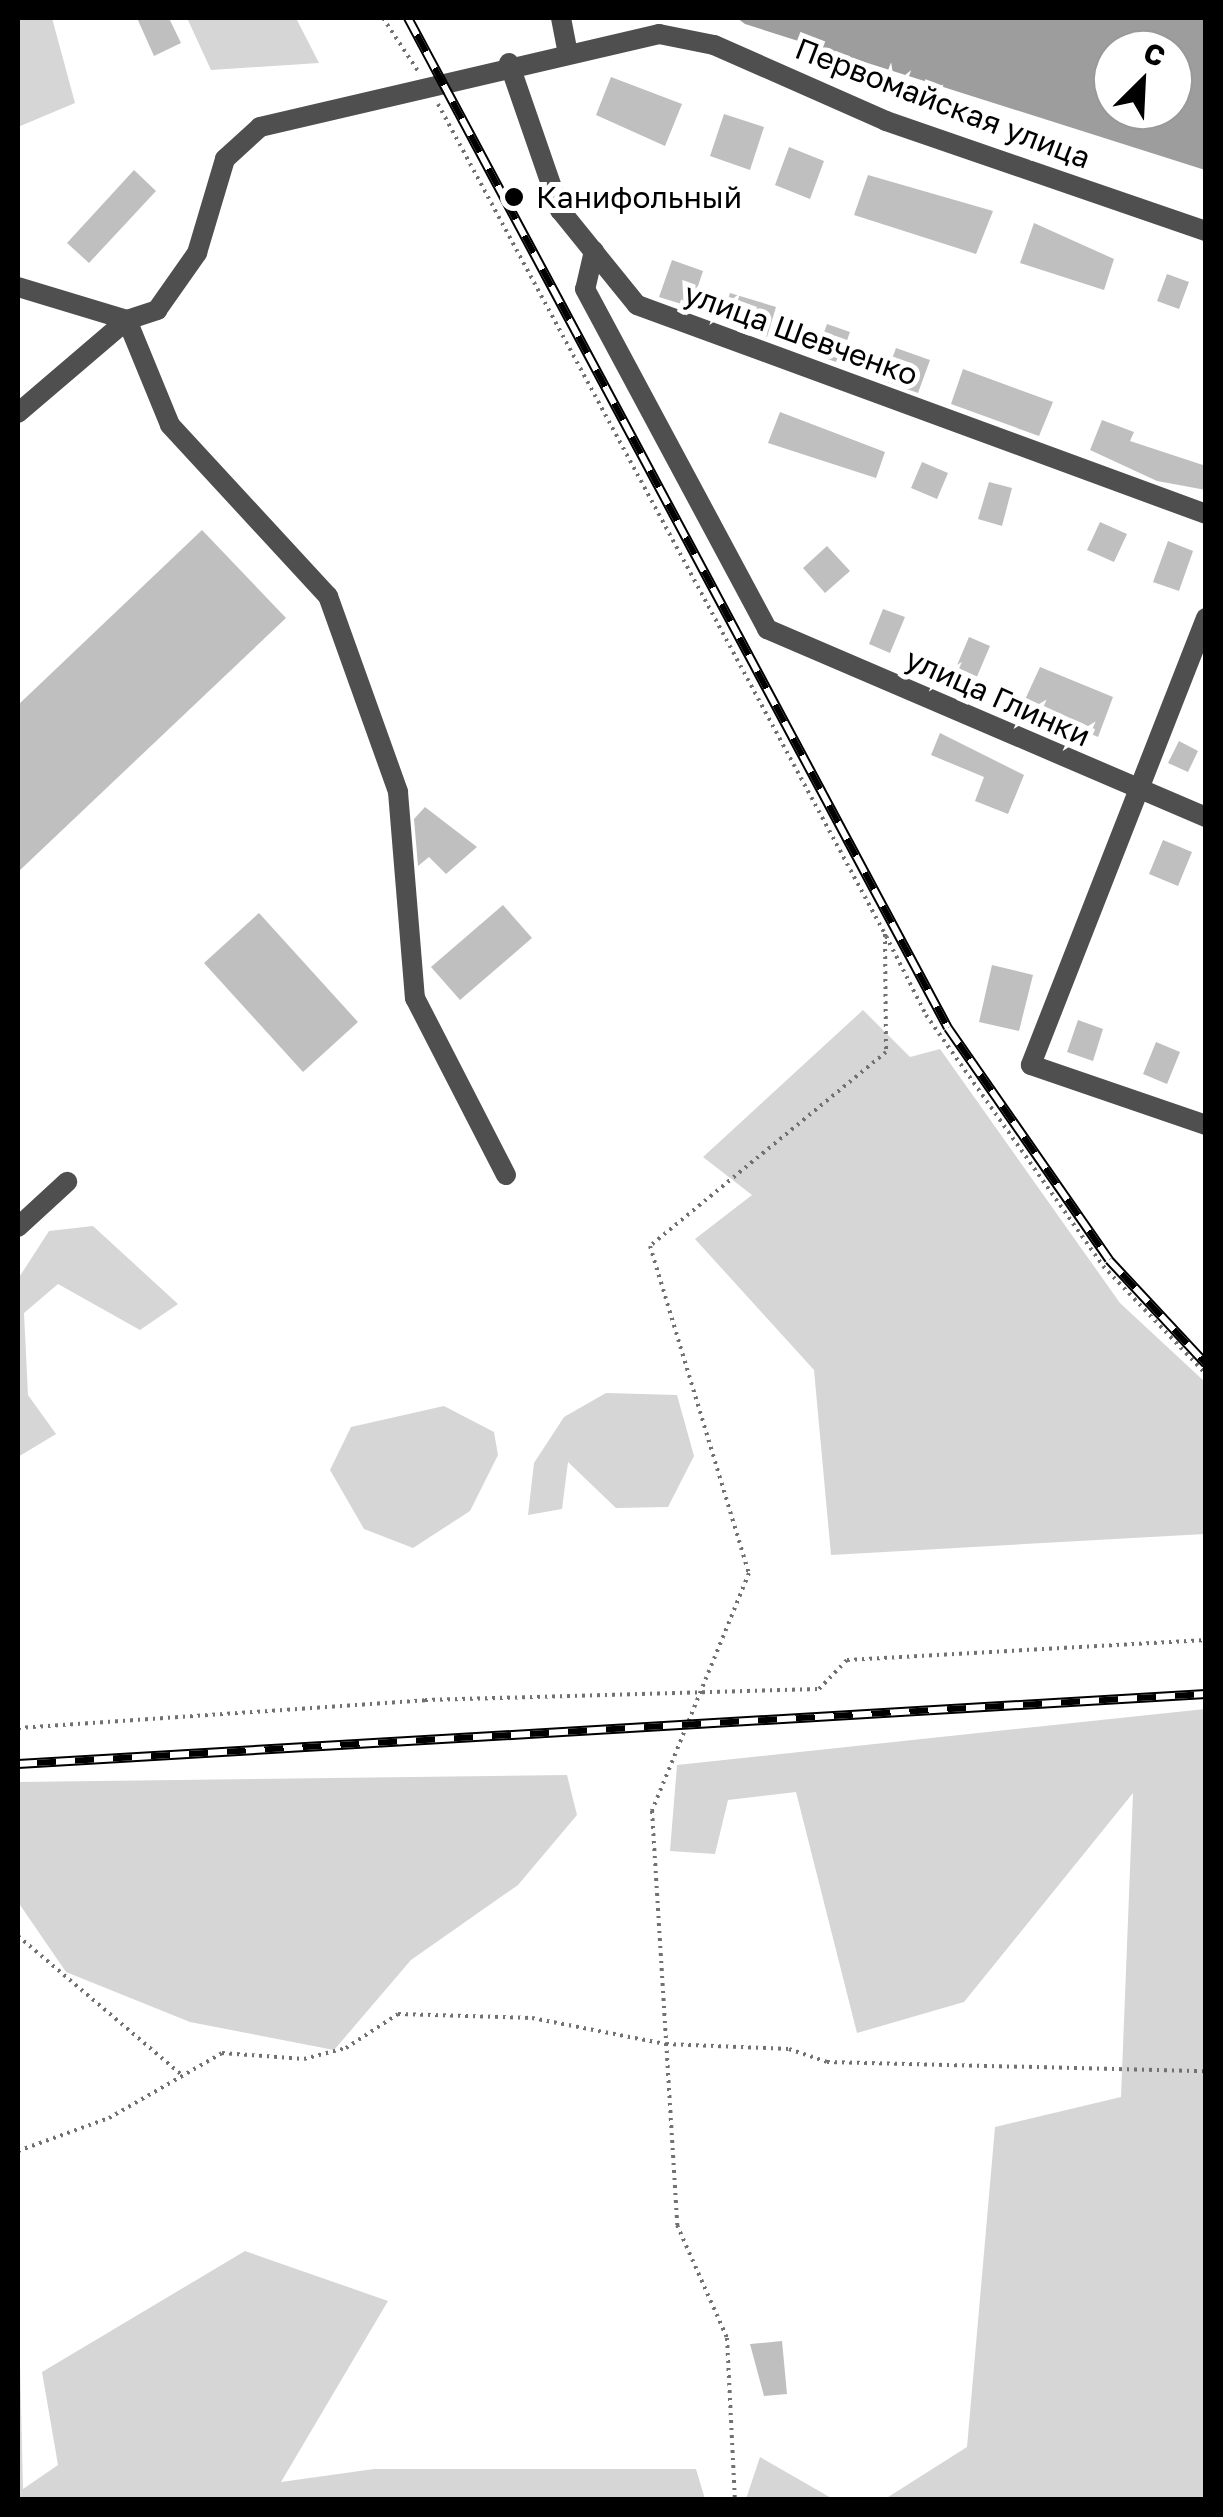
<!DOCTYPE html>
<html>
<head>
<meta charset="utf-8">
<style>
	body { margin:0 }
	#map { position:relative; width:1223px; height:2517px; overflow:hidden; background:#fff; font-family:"Golos Text",sans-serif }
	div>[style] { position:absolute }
	.green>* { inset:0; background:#d6d6d6 }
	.water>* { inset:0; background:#9d9d9d }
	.building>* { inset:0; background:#bfbfbf }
	.path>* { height:4px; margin-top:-2px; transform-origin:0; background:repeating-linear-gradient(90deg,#717171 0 2.5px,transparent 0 7.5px) }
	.minor>* { height:20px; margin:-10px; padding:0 10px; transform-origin:10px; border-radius:10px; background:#4f4f4f }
	.rail>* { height:10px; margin-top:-5px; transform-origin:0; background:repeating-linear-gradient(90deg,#fff 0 19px,#000 0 38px); box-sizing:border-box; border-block:2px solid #000 }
	.dots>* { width:28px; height:28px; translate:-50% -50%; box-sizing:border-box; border:5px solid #fff; border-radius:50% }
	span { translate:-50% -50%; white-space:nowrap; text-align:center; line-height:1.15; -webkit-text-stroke:10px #fff; paint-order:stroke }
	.street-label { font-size:30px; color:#000 }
	.poi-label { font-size:30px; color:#000 }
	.left { translate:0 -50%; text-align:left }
	.frame { position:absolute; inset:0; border:20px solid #000; pointer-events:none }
	.north { position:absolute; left:1093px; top:30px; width:100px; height:100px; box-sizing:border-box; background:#fff; border:2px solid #999; border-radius:50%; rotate:24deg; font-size:28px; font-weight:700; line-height:40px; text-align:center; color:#000 }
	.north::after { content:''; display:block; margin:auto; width:35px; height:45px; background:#000; clip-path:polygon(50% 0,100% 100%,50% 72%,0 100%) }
</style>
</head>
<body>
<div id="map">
	<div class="green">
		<div style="clip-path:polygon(18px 18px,52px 18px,75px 103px,18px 127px)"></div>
		<div style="clip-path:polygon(187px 18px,296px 18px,319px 63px,211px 70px)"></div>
		<div style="clip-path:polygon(863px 1010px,910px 1057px,940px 1049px,1120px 1303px,1205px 1382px,1205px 1534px,831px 1555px,814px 1370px,695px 1239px,752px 1195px,703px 1157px)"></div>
		<div style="clip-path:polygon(93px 1226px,178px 1304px,140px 1330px,58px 1284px,24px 1313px,28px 1395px,56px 1434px,18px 1457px,18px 1279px,49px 1231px)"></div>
		<div style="clip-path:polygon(606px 1393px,677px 1395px,694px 1456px,668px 1507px,616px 1508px,568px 1462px,562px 1509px,528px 1515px,534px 1463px,564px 1417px)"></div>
		<div style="clip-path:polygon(444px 1406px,494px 1432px,498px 1455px,470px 1511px,413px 1548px,364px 1529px,330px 1470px,351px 1427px)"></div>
		<div style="clip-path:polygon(1205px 1709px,1205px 2499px,885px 2499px,967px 2447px,995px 2127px,1121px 2097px,1133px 1793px,964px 2002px,857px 2033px,796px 1792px,728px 1800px,715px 1854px,670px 1851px,677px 1765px)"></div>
		<div style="clip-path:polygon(567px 1775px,577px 1815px,518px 1885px,411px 1960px,334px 2050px,190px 2022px,66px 1972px,18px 1902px,18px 1782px)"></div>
		<div style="clip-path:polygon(245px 2251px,388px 2301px,281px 2482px,374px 2469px,696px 2469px,705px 2499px,18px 2499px,18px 2279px,23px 2489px,58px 2465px,42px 2372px)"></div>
		<div style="clip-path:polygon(760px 2457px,833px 2499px,746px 2499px)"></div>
	</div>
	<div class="water">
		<div style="clip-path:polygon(evenodd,737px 18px,1205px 18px,1205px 170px,745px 24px,737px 18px,1113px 50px,1173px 50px,1173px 110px,1113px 110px,1113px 50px)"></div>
	</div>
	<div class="building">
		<div style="clip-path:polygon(137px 18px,169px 18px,181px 43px,154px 56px)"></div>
		<div style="clip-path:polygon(611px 77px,682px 104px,665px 146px,596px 115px)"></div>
		<div style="clip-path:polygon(724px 114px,764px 127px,750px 170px,710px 156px)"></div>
		<div style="clip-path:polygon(789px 147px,824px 161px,810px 199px,775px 185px)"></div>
		<div style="clip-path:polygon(134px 170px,156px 191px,89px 263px,67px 243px)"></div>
		<div style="clip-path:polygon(868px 175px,993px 211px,976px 254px,854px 215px)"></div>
		<div style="clip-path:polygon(1034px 223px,1114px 259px,1104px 290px,1020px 263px)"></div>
		<div style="clip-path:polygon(672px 260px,703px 271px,691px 307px,659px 297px)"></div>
		<div style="clip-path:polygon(1167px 274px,1189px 282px,1179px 309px,1157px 301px)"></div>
		<div style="clip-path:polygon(730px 293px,776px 307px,767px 337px,721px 321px)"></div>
		<div style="clip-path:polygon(827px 324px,850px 332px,839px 363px,816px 355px)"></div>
		<div style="clip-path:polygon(896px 348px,930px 360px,918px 393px,884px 381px)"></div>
		<div style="clip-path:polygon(963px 369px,1053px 402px,1039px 436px,951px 404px)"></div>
		<div style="clip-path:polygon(780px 412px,885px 452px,876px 478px,768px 443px)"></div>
		<div style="clip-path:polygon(1102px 420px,1134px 432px,1130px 441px,1206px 466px,1206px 490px,1157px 481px,1090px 450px)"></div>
		<div style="clip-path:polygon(922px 462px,948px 473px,937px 499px,911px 488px)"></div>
		<div style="clip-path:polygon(989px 482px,1012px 488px,1002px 526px,978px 519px)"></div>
		<div style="clip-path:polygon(1100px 522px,1127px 534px,1114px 562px,1087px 550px)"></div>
		<div style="clip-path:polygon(202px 530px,286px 618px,18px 872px,18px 705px)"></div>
		<div style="clip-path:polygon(1168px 541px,1193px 551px,1179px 591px,1153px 582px)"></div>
		<div style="clip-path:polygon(827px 546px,850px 571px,825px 593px,803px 568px)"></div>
		<div style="clip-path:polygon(883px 609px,905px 617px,890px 653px,869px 644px)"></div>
		<div style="clip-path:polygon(969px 637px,990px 646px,973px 686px,952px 677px)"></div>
		<div style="clip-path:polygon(1040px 667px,1113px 697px,1098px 737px,1023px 704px)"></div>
		<div style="clip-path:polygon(940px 733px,1024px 775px,1008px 814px,975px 801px,984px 777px,931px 755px)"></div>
		<div style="clip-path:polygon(1179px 741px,1198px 751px,1188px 772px,1168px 763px)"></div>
		<div style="clip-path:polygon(425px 807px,477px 847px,446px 874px,429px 857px,418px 866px,414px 819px)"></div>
		<div style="clip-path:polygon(1163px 840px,1192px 852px,1178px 886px,1149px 874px)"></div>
		<div style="clip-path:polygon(503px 905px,532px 938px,460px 1000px,431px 967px)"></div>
		<div style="clip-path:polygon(259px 913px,358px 1022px,303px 1072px,204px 963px)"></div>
		<div style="clip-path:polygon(992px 965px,1033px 975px,1019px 1031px,979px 1022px)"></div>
		<div style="clip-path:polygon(1078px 1020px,1103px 1029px,1093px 1061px,1067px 1052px)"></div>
		<div style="clip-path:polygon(1156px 1042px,1180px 1052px,1167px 1084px,1143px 1074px)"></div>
		<div style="clip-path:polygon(782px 2341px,787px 2394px,764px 2396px,750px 2344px)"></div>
	</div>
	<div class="path">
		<div style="left:383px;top:18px;width:64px;rotate:56.6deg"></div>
		<div style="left:438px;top:104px;width:943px;rotate:61.7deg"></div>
		<div style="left:885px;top:934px;width:118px;rotate:89.5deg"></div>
		<div style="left:886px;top:1052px;width:306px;rotate:140.6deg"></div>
		<div style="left:650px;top:1246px;width:342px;rotate:73.2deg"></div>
		<div style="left:749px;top:1573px;width:257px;rotate:112.2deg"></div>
		<div style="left:652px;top:1811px;width:415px;rotate:86.5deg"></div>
		<div style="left:677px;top:2225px;width:124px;rotate:66.1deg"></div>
		<div style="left:727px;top:2338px;width:162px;rotate:87.2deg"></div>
		<div style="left:886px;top:936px;width:89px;rotate:63.1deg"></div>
		<div style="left:926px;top:1015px;width:307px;rotate:54.8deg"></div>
		<div style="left:1103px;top:1266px;width:149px;rotate:46.4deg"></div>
		<div style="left:18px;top:1728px;width:408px;rotate:-3.9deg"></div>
		<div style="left:425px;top:1700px;width:394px;rotate:-1.6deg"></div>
		<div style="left:819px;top:1689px;width:40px;rotate:-46deg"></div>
		<div style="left:847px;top:1660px;width:360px;rotate:-3.2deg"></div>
		<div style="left:18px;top:1936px;width:214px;rotate:40.3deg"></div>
		<div style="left:18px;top:2151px;width:97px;rotate:-19.9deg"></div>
		<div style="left:109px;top:2118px;width:130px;rotate:-29.9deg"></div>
		<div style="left:222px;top:2053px;width:82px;rotate:4.2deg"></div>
		<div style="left:304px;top:2059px;width:43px;rotate:-14.7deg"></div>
		<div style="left:346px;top:2048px;width:62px;rotate:-33.2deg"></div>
		<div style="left:398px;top:2014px;width:134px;rotate:1.7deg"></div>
		<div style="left:532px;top:2018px;width:136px;rotate:11deg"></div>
		<div style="left:666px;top:2044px;width:123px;rotate:2.3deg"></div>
		<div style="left:789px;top:2049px;width:40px;rotate:18.9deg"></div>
		<div style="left:827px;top:2062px;width:379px;rotate:1.4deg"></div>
	</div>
	<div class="minor">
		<div style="left:561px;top:18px;width:32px;rotate:79deg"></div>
		<div style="left:509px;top:63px;width:156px;rotate:70.9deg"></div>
		<div style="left:560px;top:210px;width:122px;rotate:51deg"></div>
		<div style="left:637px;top:305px;width:606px;rotate:20.17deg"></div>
		<div style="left:594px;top:251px;width:39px;rotate:103deg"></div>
		<div style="left:585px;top:289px;width:386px;rotate:61.8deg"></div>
		<div style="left:767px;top:629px;width:478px;rotate:23.2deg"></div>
		<div style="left:18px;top:287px;width:114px;rotate:16.8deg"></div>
		<div style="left:127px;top:320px;width:32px;rotate:-18deg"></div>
		<div style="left:157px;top:310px;width:70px;rotate:-54.9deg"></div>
		<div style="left:197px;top:253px;width:98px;rotate:-73.4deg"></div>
		<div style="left:225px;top:159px;width:47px;rotate:-42.4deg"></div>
		<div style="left:260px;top:127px;width:410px;rotate:-13.1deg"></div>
		<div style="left:659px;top:34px;width:56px;rotate:11.3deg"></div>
		<div style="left:714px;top:45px;width:188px;rotate:23.8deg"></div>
		<div style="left:886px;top:121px;width:338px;rotate:19deg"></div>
		<div style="left:18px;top:413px;width:143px;rotate:-40.5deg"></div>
		<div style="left:127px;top:320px;width:113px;rotate:67.7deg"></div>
		<div style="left:170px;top:425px;width:233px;rotate:47.3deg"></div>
		<div style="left:328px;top:596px;width:208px;rotate:70.3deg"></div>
		<div style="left:398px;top:792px;width:207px;rotate:85.3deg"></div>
		<div style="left:415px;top:998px;width:199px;rotate:62.8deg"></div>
		<div style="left:1206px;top:618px;width:480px;rotate:111.4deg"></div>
		<div style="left:1031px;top:1065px;width:185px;rotate:18.9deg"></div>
		<div style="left:18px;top:1227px;width:67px;rotate:-42.6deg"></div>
	</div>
	<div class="rail">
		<div style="left:408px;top:18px;width:1145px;rotate:61.87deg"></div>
		<div style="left:948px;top:1028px;width:282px;rotate:55.2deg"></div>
		<div style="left:1109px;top:1260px;width:142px;rotate:47deg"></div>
		<div style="left:18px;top:1764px;width:1190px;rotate:-3.37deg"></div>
	</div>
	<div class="dots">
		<div style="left:514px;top:197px;background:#000"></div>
	</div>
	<div class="street-label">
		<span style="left:943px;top:103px;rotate:21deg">Первомайская улица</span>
		<span style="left:801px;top:334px;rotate:20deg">улица Шевченко</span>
		<span style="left:998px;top:697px;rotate:24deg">улица Глинки</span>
	</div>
	<div class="poi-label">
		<span class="left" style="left:536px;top:197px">Канифольный</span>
	</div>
	<div class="frame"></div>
	<div class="north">С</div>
</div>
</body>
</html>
